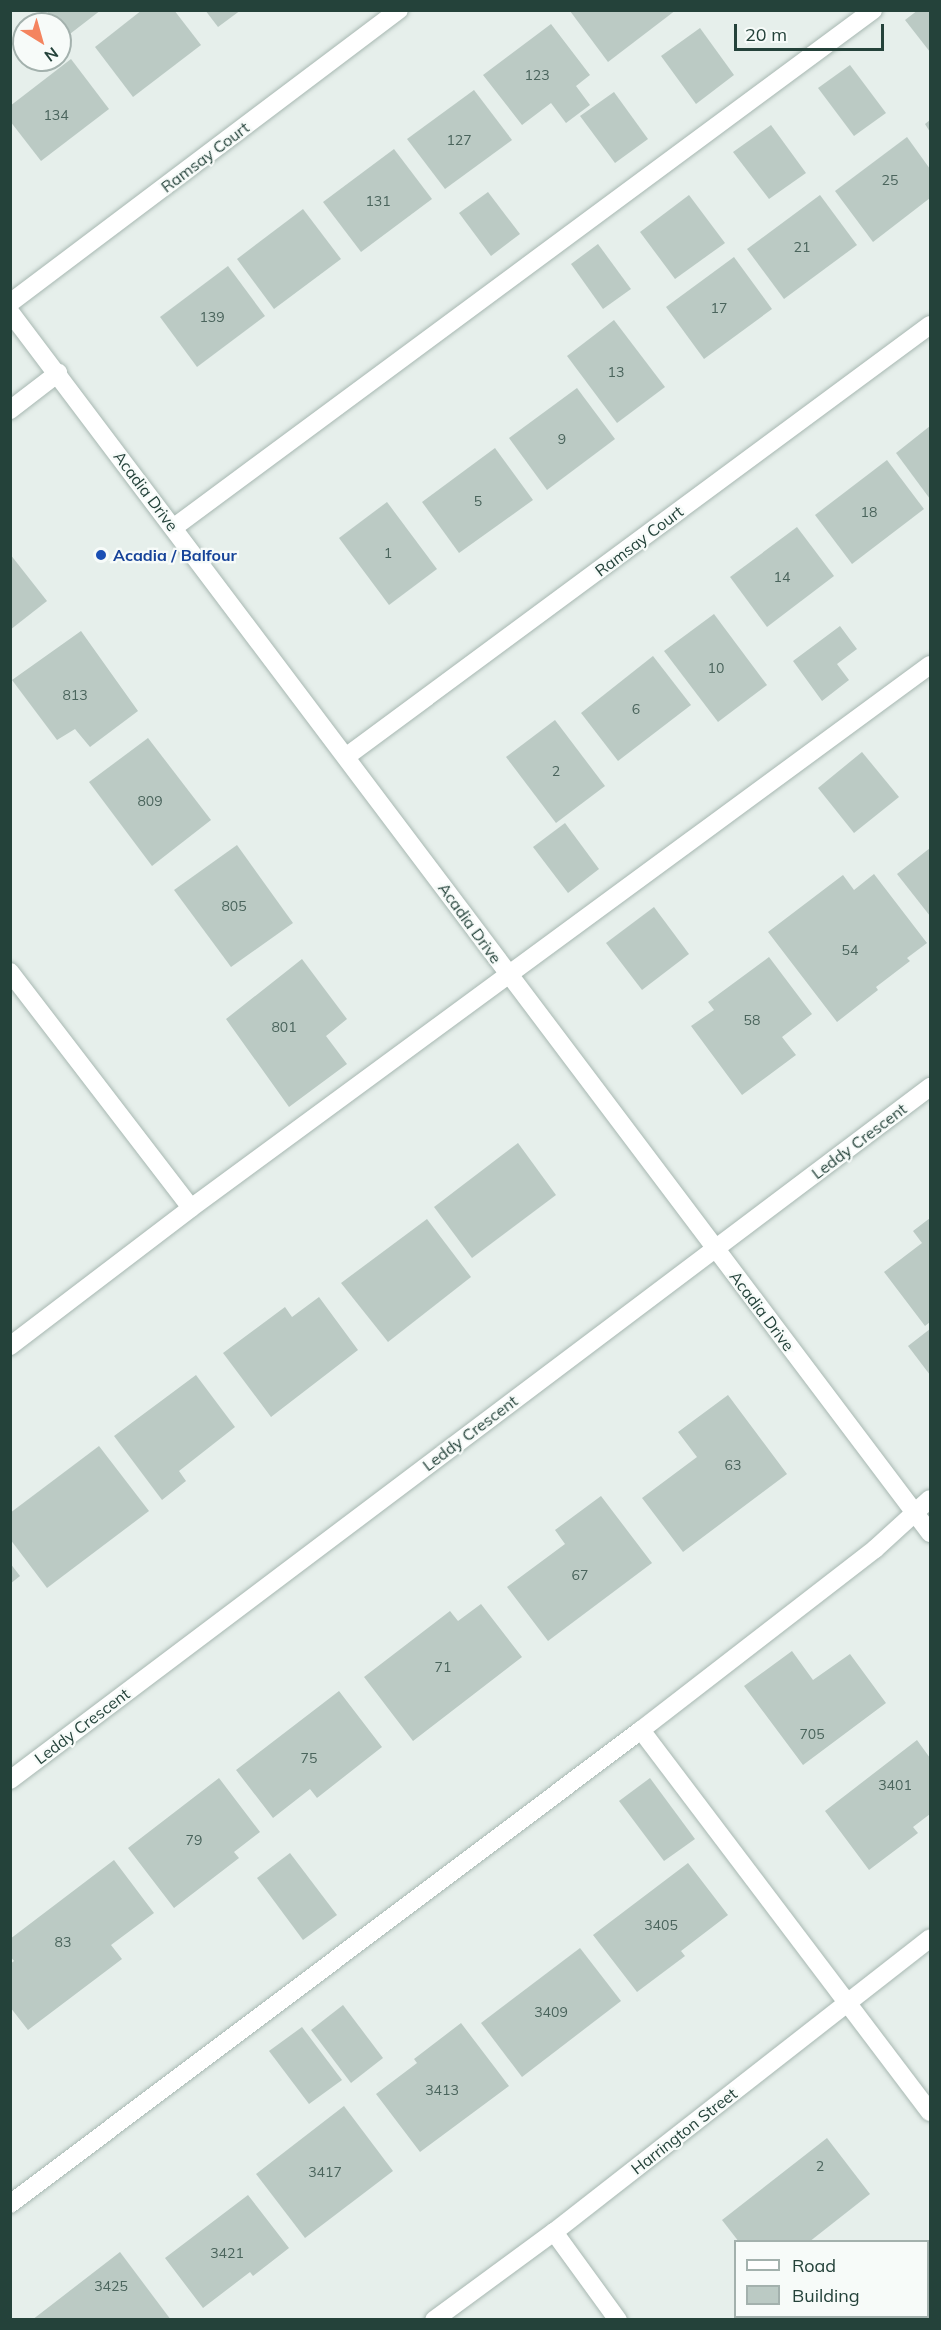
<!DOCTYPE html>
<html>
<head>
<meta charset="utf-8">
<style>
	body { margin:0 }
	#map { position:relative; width:941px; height:2330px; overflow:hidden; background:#e6efeb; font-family:Mulish,sans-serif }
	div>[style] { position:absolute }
	.building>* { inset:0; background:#bbcac4 }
	.roads { filter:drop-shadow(0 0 2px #a8b8b2) drop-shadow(0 0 2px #a8b8b2) }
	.service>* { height:18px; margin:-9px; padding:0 9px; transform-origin:9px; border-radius:9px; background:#fff }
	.minor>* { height:18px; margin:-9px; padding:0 9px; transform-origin:9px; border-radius:9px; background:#fff }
	.tertiary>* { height:18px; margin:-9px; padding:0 9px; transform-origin:9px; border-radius:9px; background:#fff }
	.dots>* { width:16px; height:16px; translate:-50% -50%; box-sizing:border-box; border:3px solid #f7fbf9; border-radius:50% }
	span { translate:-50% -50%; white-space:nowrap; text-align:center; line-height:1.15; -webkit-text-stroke:4.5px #f7fbf9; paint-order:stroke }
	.number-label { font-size:14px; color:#4a645c }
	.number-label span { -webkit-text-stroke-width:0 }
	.street-label { font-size:16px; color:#24423a }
	.transit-label { font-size:16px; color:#164399; font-weight:700 }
	.left { translate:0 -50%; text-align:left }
	.frame { position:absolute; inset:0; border:12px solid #24423a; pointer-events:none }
	.legend { position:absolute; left:734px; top:2240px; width:195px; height:78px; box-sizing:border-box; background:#f7fbf9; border:2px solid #a3b1ad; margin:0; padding:8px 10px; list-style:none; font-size:18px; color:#24423a }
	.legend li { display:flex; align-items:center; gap:12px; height:30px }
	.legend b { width:30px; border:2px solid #a3b1ad }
	.north { position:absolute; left:12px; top:12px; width:60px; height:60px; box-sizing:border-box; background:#f7fbf9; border:2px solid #a3b1ad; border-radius:50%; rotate:143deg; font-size:16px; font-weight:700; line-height:24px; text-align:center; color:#24423a }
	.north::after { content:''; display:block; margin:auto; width:21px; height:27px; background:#f4845f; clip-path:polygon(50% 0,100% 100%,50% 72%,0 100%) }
	.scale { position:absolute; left:734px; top:24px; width:150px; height:27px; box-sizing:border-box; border:3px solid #24423a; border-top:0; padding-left:8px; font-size:18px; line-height:21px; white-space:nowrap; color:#24423a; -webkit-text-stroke:4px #f7fbf9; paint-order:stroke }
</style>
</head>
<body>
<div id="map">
	<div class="building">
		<div style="clip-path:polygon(46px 10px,101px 10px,66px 37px,60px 29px,60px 24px,56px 24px)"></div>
		<div style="clip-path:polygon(142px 10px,174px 10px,201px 45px,133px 97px,95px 47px)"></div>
		<div style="clip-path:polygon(205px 10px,241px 10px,218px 27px)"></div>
		<div style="clip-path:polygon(676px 10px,608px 62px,570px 11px,571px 10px)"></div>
		<div style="clip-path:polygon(918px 10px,930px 10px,930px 52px,905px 20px)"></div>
		<div style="clip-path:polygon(551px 24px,590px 75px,576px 86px,590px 105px,566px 123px,551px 103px,522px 125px,483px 75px)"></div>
		<div style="clip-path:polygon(700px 28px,734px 75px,696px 104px,661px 56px)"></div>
		<div style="clip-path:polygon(71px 59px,109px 109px,41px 161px,10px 121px,10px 106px)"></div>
		<div style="clip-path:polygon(850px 65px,886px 113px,854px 136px,818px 88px)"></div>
		<div style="clip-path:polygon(474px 90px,512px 140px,445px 189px,407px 139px)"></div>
		<div style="clip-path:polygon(614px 92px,648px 139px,615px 163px,580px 116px)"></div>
		<div style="clip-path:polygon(930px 120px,930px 132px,925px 124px)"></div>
		<div style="clip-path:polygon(771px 125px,806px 173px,769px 199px,733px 152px)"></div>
		<div style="clip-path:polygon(907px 137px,930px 169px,930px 198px,873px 242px,835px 191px)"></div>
		<div style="clip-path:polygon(394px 149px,432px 199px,361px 252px,323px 202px)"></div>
		<div style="clip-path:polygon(488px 192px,520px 234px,491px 256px,459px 213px)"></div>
		<div style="clip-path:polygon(689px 195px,725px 243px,675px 279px,640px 232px)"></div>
		<div style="clip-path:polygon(820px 195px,857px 245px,784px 299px,747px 249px)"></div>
		<div style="clip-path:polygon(303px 209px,341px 259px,274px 309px,237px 259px)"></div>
		<div style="clip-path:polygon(598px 244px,631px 289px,603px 309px,571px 264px)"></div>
		<div style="clip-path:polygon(734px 257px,772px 309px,704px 359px,666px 307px)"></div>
		<div style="clip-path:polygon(228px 266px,265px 316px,197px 367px,160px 317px)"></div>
		<div style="clip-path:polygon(614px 320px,665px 387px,617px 423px,567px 356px)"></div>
		<div style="clip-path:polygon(577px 388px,615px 439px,547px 490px,509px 438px)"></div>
		<div style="clip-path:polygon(930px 426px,930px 499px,896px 453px)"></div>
		<div style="clip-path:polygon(495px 448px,533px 500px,459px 553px,422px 502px)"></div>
		<div style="clip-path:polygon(887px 460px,924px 509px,852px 564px,815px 515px)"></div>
		<div style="clip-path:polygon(387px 502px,437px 569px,389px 605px,339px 538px)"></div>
		<div style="clip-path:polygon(797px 527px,834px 576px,767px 627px,730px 577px)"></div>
		<div style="clip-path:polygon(10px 554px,47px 601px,10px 630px)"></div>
		<div style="clip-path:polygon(714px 614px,767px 685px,718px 722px,664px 651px)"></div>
		<div style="clip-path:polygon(840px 626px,857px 649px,837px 664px,849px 680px,822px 701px,793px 661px)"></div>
		<div style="clip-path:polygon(81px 631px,138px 711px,90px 747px,75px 729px,57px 740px,12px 680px)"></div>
		<div style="clip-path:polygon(653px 656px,691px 705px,618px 761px,581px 713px)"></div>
		<div style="clip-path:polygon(555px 720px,605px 786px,556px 823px,506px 757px)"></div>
		<div style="clip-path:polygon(148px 738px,211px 820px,152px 866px,89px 782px)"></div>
		<div style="clip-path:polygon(862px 752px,899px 797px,854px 833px,818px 788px)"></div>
		<div style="clip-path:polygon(565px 823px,599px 869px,568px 893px,533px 847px)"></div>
		<div style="clip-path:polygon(237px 845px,293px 923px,231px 967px,174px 890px)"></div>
		<div style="clip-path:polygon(930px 848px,930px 916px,897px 874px)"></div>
		<div style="clip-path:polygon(874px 874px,927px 943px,907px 958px,910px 961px,876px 987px,878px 990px,837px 1022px,768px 932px,843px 875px,854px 890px)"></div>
		<div style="clip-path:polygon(654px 907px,689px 954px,642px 990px,606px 943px)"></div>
		<div style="clip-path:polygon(769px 957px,812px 1014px,782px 1037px,796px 1055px,742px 1095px,691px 1026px,714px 1010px,708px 1002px)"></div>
		<div style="clip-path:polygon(302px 959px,347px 1019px,326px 1036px,347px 1064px,289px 1107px,226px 1019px)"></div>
		<div style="clip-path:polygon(518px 1143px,556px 1195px,472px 1258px,434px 1207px)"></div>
		<div style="clip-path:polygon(930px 1218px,930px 1322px,925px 1326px,884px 1272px,922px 1243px,913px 1231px)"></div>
		<div style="clip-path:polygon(427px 1219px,471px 1277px,388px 1342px,341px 1283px)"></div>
		<div style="clip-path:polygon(319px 1297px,358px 1350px,271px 1417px,223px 1353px,285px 1307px,292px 1317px)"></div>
		<div style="clip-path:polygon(930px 1329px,930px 1375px,908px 1346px)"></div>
		<div style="clip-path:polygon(196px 1375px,235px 1427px,179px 1471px,186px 1481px,162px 1500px,114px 1436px)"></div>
		<div style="clip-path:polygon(728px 1395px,787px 1474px,683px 1552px,642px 1498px,697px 1457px,678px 1432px)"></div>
		<div style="clip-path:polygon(99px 1446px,149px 1511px,47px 1588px,10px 1539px,10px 1513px)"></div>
		<div style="clip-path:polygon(601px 1496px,652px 1563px,548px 1641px,507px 1587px,565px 1544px,555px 1530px)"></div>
		<div style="clip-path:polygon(10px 1563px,20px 1576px,10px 1584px)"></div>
		<div style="clip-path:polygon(481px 1604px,522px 1657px,413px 1741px,364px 1677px,450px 1611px,458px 1621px)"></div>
		<div style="clip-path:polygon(792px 1651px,813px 1680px,850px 1654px,886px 1703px,803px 1765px,744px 1686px)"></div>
		<div style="clip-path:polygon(339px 1691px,382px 1747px,317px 1798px,310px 1789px,273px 1818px,236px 1770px)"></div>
		<div style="clip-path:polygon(917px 1740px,930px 1758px,930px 1814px,913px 1827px,918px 1833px,869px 1870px,825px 1811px)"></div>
		<div style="clip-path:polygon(219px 1778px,260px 1832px,234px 1852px,239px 1858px,174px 1908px,128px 1848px)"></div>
		<div style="clip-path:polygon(650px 1778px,695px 1839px,664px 1861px,619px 1801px)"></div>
		<div style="clip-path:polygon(290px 1853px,337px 1915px,303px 1940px,257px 1878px)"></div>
		<div style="clip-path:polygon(114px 1860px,154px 1913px,111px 1945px,122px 1959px,28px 2030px,10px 2007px,10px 1964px,14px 1961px,10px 1956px,10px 1939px)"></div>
		<div style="clip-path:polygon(688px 1863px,728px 1915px,681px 1951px,685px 1956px,637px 1992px,593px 1935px)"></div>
		<div style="clip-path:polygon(580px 1948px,621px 2001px,522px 2077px,481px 2023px)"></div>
		<div style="clip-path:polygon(343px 2005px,383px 2058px,351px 2083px,311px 2030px)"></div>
		<div style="clip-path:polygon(461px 2023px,509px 2086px,420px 2152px,376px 2094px,417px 2063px,414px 2059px)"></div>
		<div style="clip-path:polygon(302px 2027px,342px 2080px,309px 2104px,269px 2051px)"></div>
		<div style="clip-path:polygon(344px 2106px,393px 2171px,305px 2238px,256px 2174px)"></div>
		<div style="clip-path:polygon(827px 2138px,870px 2194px,809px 2242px,739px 2242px,722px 2220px)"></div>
		<div style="clip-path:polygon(248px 2195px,289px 2248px,253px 2276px,250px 2272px,203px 2308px,165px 2258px)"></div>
		<div style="clip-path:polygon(120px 2252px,171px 2320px,32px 2320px)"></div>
		<div style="clip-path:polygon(928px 2301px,930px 2305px,930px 2320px,793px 2320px,790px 2316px,928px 2316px)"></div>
	</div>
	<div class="roads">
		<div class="service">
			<div style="left:173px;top:528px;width:871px;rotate:-36.5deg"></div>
			<div style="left:10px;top:972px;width:297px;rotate:52.5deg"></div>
			<div style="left:10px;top:1346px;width:228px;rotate:-37.3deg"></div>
			<div style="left:191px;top:1208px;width:917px;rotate:-36.31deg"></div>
			<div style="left:641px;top:1730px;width:479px;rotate:52.9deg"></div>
			<div style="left:10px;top:2204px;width:789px;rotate:-36.91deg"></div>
			<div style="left:641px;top:1730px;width:296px;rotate:-37.7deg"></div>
			<div style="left:875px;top:1549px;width:74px;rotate:-42.3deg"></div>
		</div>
		<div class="minor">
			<div style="left:10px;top:303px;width:487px;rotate:-37deg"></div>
			<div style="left:10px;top:410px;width:61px;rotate:-37.6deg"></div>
			<div style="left:347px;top:756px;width:725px;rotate:-36.47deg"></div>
			<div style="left:10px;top:1780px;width:1152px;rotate:-36.99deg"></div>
			<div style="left:554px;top:2232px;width:109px;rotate:54deg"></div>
			<div style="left:434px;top:2320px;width:149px;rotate:-36.3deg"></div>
			<div style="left:554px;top:2232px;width:477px;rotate:-38deg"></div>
		</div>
		<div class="tertiary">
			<div style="left:10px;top:312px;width:1529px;rotate:53deg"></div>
		</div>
	</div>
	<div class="dots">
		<div style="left:101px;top:555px;background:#1a4fb4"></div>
	</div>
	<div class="number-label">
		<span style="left:537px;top:75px">123</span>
		<span style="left:56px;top:115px">134</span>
		<span style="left:459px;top:140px">127</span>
		<span style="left:890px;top:180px">25</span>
		<span style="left:378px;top:201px">131</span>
		<span style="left:802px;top:247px">21</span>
		<span style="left:719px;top:308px">17</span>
		<span style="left:212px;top:317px">139</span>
		<span style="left:616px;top:372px">13</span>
		<span style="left:562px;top:439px">9</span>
		<span style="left:478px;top:501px">5</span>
		<span style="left:869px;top:512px">18</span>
		<span style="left:388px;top:553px">1</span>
		<span style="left:782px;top:577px">14</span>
		<span style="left:716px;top:668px">10</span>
		<span style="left:75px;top:695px">813</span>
		<span style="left:636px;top:709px">6</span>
		<span style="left:556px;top:771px">2</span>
		<span style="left:150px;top:801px">809</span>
		<span style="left:234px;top:906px">805</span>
		<span style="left:850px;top:950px">54</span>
		<span style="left:752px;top:1020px">58</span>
		<span style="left:284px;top:1027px">801</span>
		<span style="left:733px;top:1465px">63</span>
		<span style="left:580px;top:1575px">67</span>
		<span style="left:443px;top:1667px">71</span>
		<span style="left:812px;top:1734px">705</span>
		<span style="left:309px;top:1758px">75</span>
		<span style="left:895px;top:1785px">3401</span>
		<span style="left:194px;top:1840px">79</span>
		<span style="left:661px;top:1925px">3405</span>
		<span style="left:63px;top:1942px">83</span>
		<span style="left:551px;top:2012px">3409</span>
		<span style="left:442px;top:2090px">3413</span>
		<span style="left:820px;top:2166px">2</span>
		<span style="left:325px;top:2172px">3417</span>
		<span style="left:227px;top:2253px">3421</span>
		<span style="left:111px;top:2286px">3425</span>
	</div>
	<div class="street-label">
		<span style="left:205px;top:157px;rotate:-37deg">Ramsay Court</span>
		<span style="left:146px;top:491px;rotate:53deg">Acadia Drive</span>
		<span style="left:639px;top:541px;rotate:-37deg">Ramsay Court</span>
		<span style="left:470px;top:923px;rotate:54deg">Acadia Drive</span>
		<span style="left:859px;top:1141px;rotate:-37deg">Leddy Crescent</span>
		<span style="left:762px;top:1311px;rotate:53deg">Acadia Drive</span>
		<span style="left:470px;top:1433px;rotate:-37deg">Leddy Crescent</span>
		<span style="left:82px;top:1726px;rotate:-37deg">Leddy Crescent</span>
		<span style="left:684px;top:2131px;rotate:-38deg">Harrington Street</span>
	</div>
	<div class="transit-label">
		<span class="left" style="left:113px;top:555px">Acadia / Balfour</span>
	</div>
	<div class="frame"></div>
	<ul class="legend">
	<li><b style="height:8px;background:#fff"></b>Road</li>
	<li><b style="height:16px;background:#bbcac4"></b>Building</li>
	</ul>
	<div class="north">N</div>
	<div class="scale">20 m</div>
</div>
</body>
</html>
